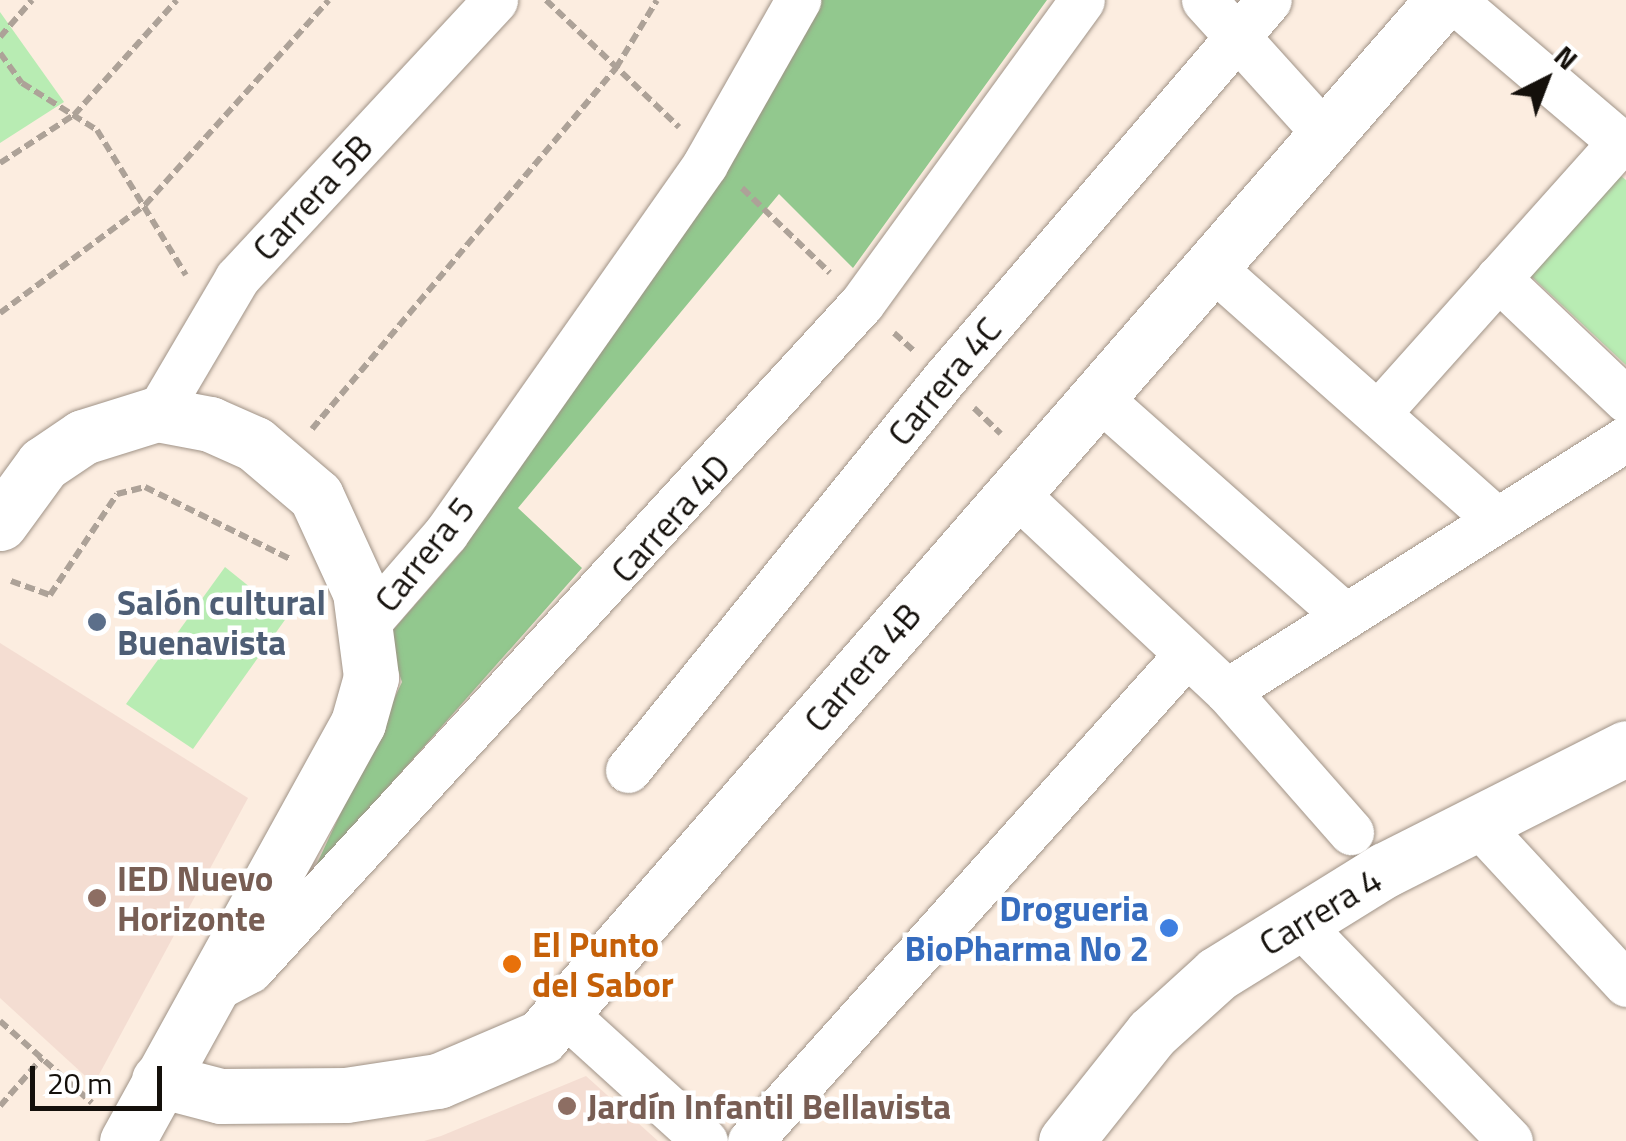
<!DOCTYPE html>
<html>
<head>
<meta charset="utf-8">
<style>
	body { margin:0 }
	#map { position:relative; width:1626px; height:1141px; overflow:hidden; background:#fcede0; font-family:"Titillium Web",sans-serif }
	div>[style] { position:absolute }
	.education>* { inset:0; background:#f4ddd2 }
	.green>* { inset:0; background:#b8ecb3 }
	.forest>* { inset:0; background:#92c88e }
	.path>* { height:6px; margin-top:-3px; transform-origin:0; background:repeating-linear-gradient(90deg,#ada298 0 10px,transparent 0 15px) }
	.roads { filter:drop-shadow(0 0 2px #a09387) drop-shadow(0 0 2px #a09387) }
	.street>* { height:45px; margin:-22.5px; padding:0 22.5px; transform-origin:22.5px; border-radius:22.5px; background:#fff }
	.secondary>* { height:55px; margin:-27.5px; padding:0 27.5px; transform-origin:27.5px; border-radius:27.5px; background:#fff }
	.dots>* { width:28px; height:28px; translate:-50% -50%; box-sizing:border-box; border:5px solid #fff; border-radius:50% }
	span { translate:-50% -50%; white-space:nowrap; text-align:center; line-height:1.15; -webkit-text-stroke:9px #fff; paint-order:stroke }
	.street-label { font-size:35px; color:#14100b }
	.service-label { font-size:35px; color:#4e5e75; font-weight:700 }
	.left { translate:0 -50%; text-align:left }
	.education-label { font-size:35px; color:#785e54; font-weight:700 }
	.shop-label { font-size:35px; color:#366cbe; font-weight:700 }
	.right { translate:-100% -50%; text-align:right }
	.food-label { font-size:35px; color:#c56008; font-weight:700 }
	.north { position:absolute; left:1496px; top:30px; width:100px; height:100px; -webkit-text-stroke:8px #fff; paint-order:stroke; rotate:42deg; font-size:28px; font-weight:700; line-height:40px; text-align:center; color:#14100b }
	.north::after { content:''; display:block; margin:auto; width:35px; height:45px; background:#14100b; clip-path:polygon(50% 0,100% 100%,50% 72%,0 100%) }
	.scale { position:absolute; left:30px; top:1066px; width:132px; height:45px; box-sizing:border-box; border:5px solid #14100b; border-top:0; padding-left:12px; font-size:30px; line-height:35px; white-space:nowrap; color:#14100b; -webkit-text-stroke:8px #fff; paint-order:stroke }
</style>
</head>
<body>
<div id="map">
	<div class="education">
		<div style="clip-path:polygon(0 643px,248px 798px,94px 1084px,0 998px)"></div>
		<div style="clip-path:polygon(586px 1076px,658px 1141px,424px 1141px,441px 1136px)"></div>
	</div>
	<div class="green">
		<div style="clip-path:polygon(0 12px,64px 102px,0 143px)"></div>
		<div style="clip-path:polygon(1615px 171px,1626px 180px,1626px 365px,1531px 276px)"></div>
		<div style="clip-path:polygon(225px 567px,287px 617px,193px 749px,126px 704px)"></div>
	</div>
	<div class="forest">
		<div style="clip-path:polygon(820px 0,1047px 0,853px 268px,779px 194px,518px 508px,582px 568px,313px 872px,402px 682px,387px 637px,462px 551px)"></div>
	</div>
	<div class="path">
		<div style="left:546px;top:0;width:184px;rotate:43.7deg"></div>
		<div style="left:0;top:37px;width:49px;rotate:-49.1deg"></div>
		<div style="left:0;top:53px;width:37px;rotate:54deg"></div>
		<div style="left:22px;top:83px;width:89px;rotate:32.1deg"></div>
		<div style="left:97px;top:130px;width:170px;rotate:58.5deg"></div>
		<div style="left:0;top:163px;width:88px;rotate:-33deg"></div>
		<div style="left:74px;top:115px;width:154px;rotate:-48.2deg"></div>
		<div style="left:742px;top:188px;width:122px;rotate:44deg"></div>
		<div style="left:0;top:313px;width:181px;rotate:-36.7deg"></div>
		<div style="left:145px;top:205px;width:275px;rotate:-48.1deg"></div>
		<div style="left:894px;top:333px;width:27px;rotate:42deg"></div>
		<div style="left:974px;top:408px;width:37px;rotate:44deg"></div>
		<div style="left:312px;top:429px;width:472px;rotate:-49.9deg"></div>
		<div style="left:616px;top:68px;width:79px;rotate:-58.9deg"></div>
		<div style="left:11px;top:581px;width:41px;rotate:19.7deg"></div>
		<div style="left:50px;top:595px;width:121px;rotate:-56.4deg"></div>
		<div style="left:117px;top:494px;width:29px;rotate:-14deg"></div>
		<div style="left:145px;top:487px;width:162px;rotate:26.4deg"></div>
		<div style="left:0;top:1021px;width:123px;rotate:41.7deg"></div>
		<div style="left:0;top:1106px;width:64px;rotate:-48.8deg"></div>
	</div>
	<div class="roads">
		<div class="street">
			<div style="left:1204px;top:0;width:181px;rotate:47.9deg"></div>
			<div style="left:1453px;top:0;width:227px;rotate:40.4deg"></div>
			<div style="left:1212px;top:267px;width:381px;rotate:41.6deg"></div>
			<div style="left:1498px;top:278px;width:177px;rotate:43.6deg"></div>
			<div style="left:1097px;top:396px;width:332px;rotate:41.5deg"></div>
			<div style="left:1378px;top:413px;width:363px;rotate:-48.2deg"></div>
			<div style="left:157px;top:414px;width:158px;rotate:-59.5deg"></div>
			<div style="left:237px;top:278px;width:379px;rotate:-47.1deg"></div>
			<div style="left:1013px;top:491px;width:293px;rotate:43.1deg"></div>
			<div style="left:1227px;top:691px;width:188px;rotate:48.7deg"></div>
			<div style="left:366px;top:625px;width:122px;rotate:-49deg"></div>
			<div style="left:446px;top:533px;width:451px;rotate:-54.9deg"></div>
			<div style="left:705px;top:164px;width:189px;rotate:-60.4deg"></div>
			<div style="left:1227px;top:691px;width:472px;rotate:-32.3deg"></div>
			<div style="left:628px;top:770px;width:503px;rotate:-51.06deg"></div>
			<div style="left:944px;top:379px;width:499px;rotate:-49.4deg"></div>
			<div style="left:1478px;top:824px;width:218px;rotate:47.2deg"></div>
			<div style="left:1299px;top:923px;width:303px;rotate:45.9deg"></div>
			<div style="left:210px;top:991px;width:45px;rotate:-27.7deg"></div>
			<div style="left:250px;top:970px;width:905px;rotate:-47.46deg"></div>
			<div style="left:862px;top:303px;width:374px;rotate:-54deg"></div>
			<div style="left:565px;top:1014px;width:189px;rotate:42.2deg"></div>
			<div style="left:750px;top:1141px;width:654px;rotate:-48.1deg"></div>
		</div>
		<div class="secondary">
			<div style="left:0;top:523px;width:73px;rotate:-53.9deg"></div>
			<div style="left:43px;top:464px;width:48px;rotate:-34deg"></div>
			<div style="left:83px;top:437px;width:77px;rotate:-17.3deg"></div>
			<div style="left:157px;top:414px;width:54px;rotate:10.7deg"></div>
			<div style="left:210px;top:424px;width:49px;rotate:24deg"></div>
			<div style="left:255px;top:444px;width:80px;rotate:40.4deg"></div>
			<div style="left:316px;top:496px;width:106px;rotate:65.4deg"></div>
			<div style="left:360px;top:592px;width:86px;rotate:82.6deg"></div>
			<div style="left:371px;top:677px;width:48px;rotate:105.8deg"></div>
			<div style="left:358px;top:723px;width:478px;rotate:118.9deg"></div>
			<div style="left:159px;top:1080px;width:64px;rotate:14.5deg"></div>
			<div style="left:221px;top:1096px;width:125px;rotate:-0.5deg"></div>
			<div style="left:346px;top:1095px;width:93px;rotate:-8.7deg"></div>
			<div style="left:438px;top:1081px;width:112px;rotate:-23.1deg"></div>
			<div style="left:541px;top:1037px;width:1374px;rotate:-48.98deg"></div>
			<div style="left:1066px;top:1141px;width:138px;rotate:-51.5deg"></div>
			<div style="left:1152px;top:1033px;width:88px;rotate:-42.2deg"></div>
			<div style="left:1217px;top:974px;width:198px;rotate:-31.8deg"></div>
			<div style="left:1385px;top:870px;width:270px;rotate:-26.8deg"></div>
		</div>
	</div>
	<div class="dots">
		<div style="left:97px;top:622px;background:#5c6f8a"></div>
		<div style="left:97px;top:898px;background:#8d6e63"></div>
		<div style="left:1169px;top:928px;background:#3f7fe0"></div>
		<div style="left:512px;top:964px;background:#e8710a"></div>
		<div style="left:567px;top:1106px;background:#8d6e63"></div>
	</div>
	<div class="street-label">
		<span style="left:312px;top:197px;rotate:-47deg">Carrera 5B</span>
		<span style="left:944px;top:381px;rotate:-50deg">Carrera 4C</span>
		<span style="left:670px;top:518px;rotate:-48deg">Carrera 4D</span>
		<span style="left:424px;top:554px;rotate:-51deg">Carrera 5</span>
		<span style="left:862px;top:667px;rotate:-49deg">Carrera 4B</span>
		<span style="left:1320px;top:911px;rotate:-31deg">Carrera 4</span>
	</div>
	<div class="service-label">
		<span class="left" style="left:117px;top:622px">Salón cultural<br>Buenavista</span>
	</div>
	<div class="education-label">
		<span class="left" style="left:117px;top:898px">IED Nuevo<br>Horizonte</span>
		<span class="left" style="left:587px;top:1106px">Jardín Infantil Bellavista</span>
	</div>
	<div class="shop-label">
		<span class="right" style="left:1149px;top:928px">Drogueria<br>BioPharma No 2</span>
	</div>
	<div class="food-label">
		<span class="left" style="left:532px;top:964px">El Punto<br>del Sabor</span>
	</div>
	<div class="north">N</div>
	<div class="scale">20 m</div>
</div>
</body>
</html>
